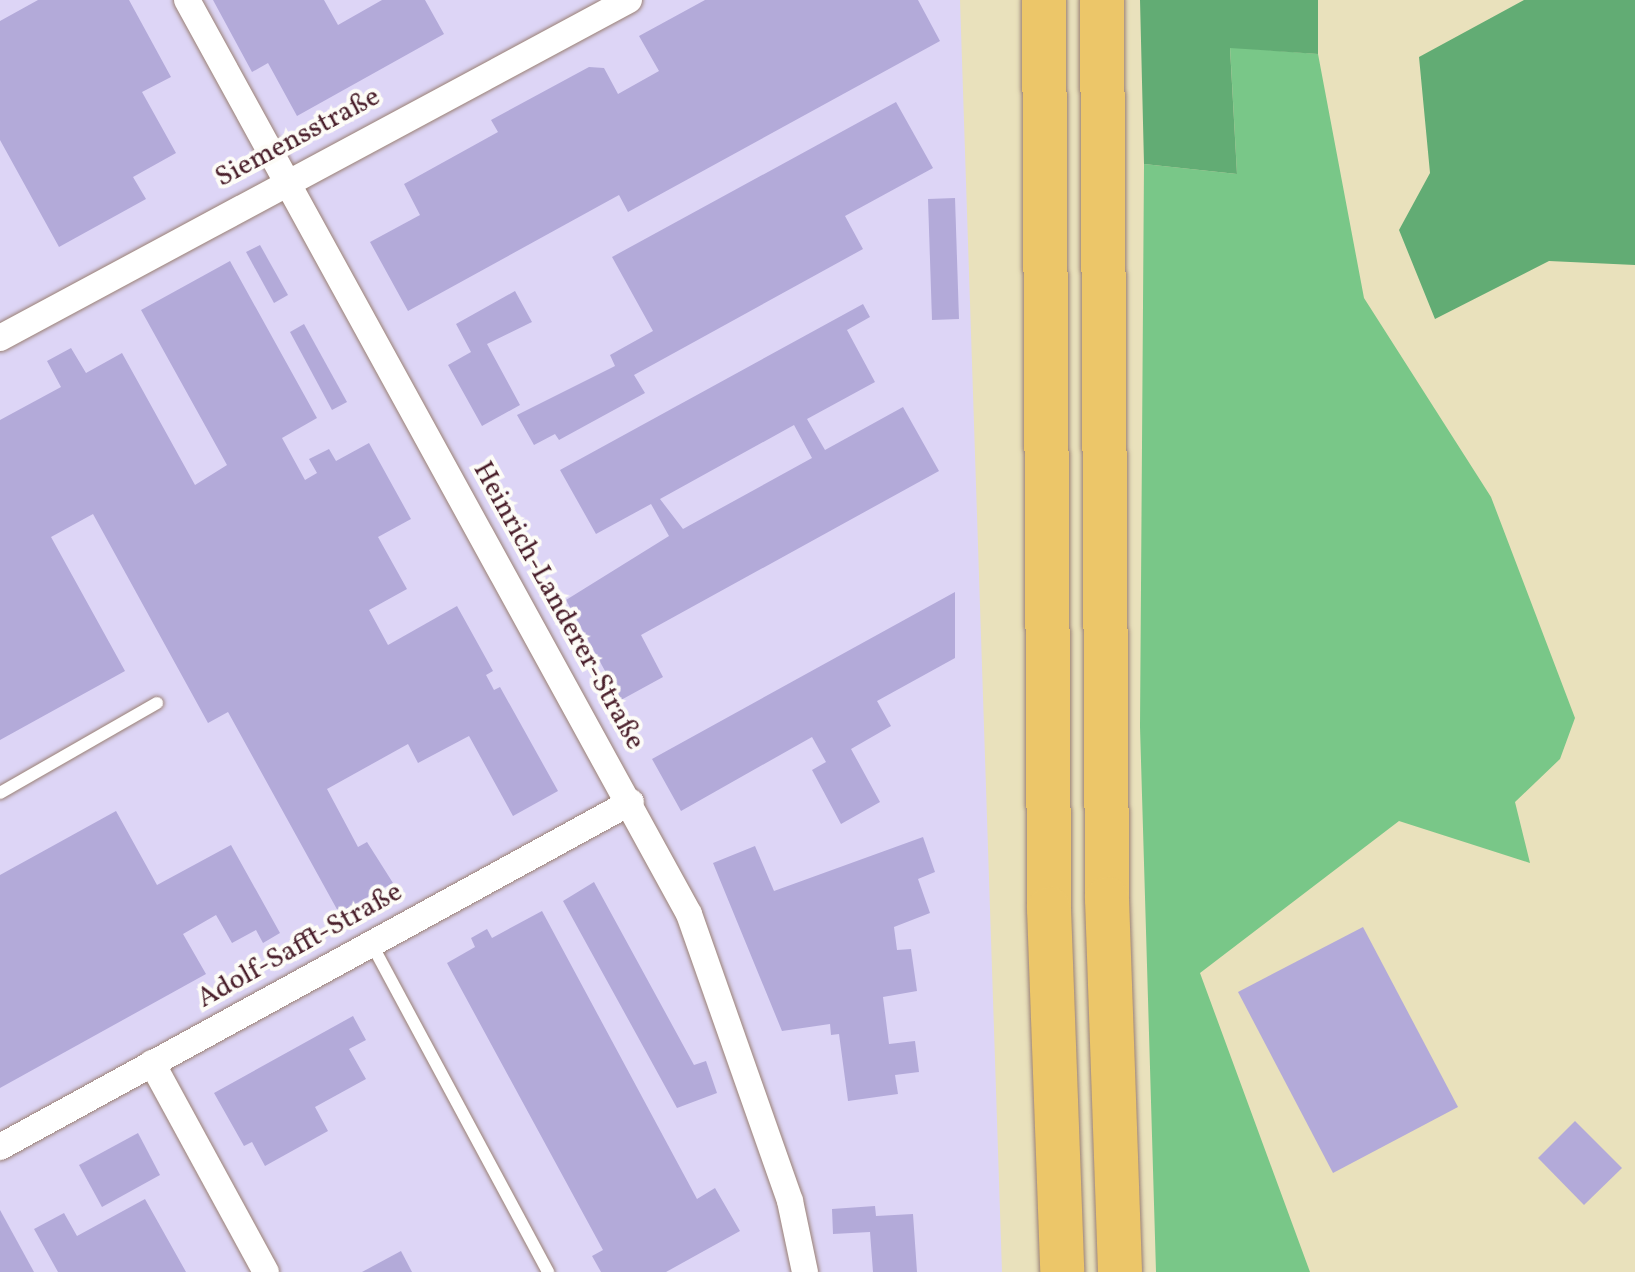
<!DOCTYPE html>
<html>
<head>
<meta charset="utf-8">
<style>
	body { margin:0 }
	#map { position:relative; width:1635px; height:1272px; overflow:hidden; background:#e9e1bc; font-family:Vollkorn,serif }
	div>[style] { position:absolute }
	.built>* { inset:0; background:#ddd5f6 }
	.green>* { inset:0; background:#79c788 }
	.forest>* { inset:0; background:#62ac74 }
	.building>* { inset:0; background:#b3aad9 }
	.roads { filter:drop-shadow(0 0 2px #9a8074) drop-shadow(0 0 2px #9a8074) }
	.service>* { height:12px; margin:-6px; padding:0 6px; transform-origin:6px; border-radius:6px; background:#fff }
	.minor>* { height:26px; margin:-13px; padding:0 13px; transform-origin:13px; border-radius:13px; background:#fff }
	.trunk>* { height:44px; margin:-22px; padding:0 22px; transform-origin:22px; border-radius:22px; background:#ecc669 }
	span { translate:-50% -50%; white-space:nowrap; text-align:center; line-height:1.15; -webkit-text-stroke:8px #fdfcf7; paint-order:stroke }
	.street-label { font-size:28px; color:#4a1f2b }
</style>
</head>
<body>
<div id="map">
	<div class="built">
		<div style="clip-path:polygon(0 0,960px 0,1002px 1272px,0 1272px)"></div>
	</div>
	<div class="green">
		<div style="clip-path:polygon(1230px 47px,1318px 54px,1364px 298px,1491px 497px,1575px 718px,1560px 759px,1515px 802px,1530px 863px,1399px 821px,1200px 973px,1310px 1272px,1156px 1272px,1140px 727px,1144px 164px,1237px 174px)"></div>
	</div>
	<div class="forest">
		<div style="clip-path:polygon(1140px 0,1318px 0,1318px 54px,1230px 48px,1237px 174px,1144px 164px)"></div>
		<div style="clip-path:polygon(1524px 0,1635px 0,1635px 265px,1549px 261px,1435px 319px,1399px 230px,1430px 173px,1419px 57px)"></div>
	</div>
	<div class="building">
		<div style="clip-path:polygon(38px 0,129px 0,171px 77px,142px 92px,176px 153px,133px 177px,146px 199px,59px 247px,0 140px,0 21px)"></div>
		<div style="clip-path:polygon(213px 0,324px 0,338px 25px,382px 0,425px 0,444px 34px,297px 116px,268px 63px,252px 72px)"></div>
		<div style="clip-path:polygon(705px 0,918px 0,940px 41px,628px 212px,619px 195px,408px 311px,370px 242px,420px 215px,404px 184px,498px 132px,491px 120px,589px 67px,604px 68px,618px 94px,659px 71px,639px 36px)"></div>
		<div style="clip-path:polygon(896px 102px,933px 168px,845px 216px,863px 249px,634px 375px,645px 393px,559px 440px,555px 434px,534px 445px,517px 415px,615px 366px,610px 355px,653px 331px,612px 257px)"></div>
		<div style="clip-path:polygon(955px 198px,959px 319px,932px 320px,928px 199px)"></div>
		<div style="clip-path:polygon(260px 245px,288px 295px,274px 303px,246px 252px)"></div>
		<div style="clip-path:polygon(230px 261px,317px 418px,282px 438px,305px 480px,317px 473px,309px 459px,329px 449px,336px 461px,369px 443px,411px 519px,378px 537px,407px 589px,369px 610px,388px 645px,457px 606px,493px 671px,486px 675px,494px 690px,500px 687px,558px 791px,513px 816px,469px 736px,418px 763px,408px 744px,327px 789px,358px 847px,367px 842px,393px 883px,339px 913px,228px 712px,208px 723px,93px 514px,51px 537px,125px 671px,0 740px,0 420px,61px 387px,47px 361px,71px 348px,86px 373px,122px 353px,195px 485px,227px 465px,141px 310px)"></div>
		<div style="clip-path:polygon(515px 291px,532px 322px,487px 344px,520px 405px,482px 426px,448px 365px,471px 352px,456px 324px)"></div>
		<div style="clip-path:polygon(evenodd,863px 304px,870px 317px,847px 330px,875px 382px,807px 419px,825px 450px,903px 407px,939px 471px,641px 635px,663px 677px,621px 700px,566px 600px,669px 536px,651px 504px,596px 534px,560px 470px,863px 304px,794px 425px,812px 458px,683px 529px,660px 499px,794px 425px)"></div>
		<div style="clip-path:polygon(304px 324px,347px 402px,332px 410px,290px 332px)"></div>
		<div style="clip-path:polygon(955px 592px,955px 658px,877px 701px,891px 726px,851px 749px,880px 802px,841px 824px,812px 770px,826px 762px,812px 737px,681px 811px,652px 759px)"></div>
		<div style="clip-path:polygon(561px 594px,565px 600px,554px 606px,551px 600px)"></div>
		<div style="clip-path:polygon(116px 811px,157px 885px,231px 845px,280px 933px,263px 943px,256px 930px,232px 943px,216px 915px,183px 934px,206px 974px,0 1088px,0 875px)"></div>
		<div style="clip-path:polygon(923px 837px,935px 872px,918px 879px,930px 913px,894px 927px,897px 950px,911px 949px,917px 991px,883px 997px,889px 1044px,915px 1041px,919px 1072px,895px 1075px,898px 1094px,848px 1101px,839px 1034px,831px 1035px,830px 1024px,782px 1031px,713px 863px,755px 846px,774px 891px)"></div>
		<div style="clip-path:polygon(594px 882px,694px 1065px,706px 1061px,717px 1093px,677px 1108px,563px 901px)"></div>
		<div style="clip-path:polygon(542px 911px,697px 1199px,715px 1188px,740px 1231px,666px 1272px,601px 1272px,592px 1256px,603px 1250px,447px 963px,475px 947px,471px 938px,487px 929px,492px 938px)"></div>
		<div style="clip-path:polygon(1363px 927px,1458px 1107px,1333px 1173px,1238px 992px)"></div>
		<div style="clip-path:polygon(353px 1016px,366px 1040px,349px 1049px,366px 1079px,315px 1107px,328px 1131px,265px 1166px,252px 1142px,244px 1146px,214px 1093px)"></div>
		<div style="clip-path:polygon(1575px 1121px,1622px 1168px,1584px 1205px,1538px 1158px)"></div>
		<div style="clip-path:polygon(138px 1133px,160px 1175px,102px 1207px,79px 1165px)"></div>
		<div style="clip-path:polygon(145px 1199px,186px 1272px,58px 1272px,34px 1229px,64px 1213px,77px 1236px)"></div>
		<div style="clip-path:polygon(875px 1206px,876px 1216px,913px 1214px,917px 1272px,873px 1272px,870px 1232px,833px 1234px,832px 1209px)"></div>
		<div style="clip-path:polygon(0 1210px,34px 1272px,0 1272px)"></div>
		<div style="clip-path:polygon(401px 1251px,412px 1272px,362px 1272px)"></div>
	</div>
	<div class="roads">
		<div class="service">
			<div style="left:0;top:793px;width:181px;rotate:-29.8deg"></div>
			<div style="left:371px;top:943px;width:374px;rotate:61.7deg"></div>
		</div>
		<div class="minor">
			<div style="left:187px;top:0;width:1043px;rotate:61.22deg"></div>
			<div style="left:689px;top:914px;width:304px;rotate:70.6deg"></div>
			<div style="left:790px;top:1201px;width:73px;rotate:78.1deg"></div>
			<div style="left:0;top:338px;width:714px;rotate:-28.25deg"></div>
			<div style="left:152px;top:1063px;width:238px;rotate:61.4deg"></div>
			<div style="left:0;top:1147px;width:719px;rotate:-28.67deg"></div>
		</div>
		<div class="trunk">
			<div style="left:1044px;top:0;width:909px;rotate:89.68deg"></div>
			<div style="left:1049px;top:909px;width:363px;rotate:87.9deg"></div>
			<div style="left:1102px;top:0;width:899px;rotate:89.68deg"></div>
			<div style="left:1107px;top:899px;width:373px;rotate:88deg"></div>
		</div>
	</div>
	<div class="street-label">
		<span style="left:298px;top:138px;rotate:-28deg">Siemensstraße</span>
		<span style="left:558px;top:606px;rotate:61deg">Heinrich-Landerer-Straße</span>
		<span style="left:300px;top:946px;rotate:-29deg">Adolf-Safft-Straße</span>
	</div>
</div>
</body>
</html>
